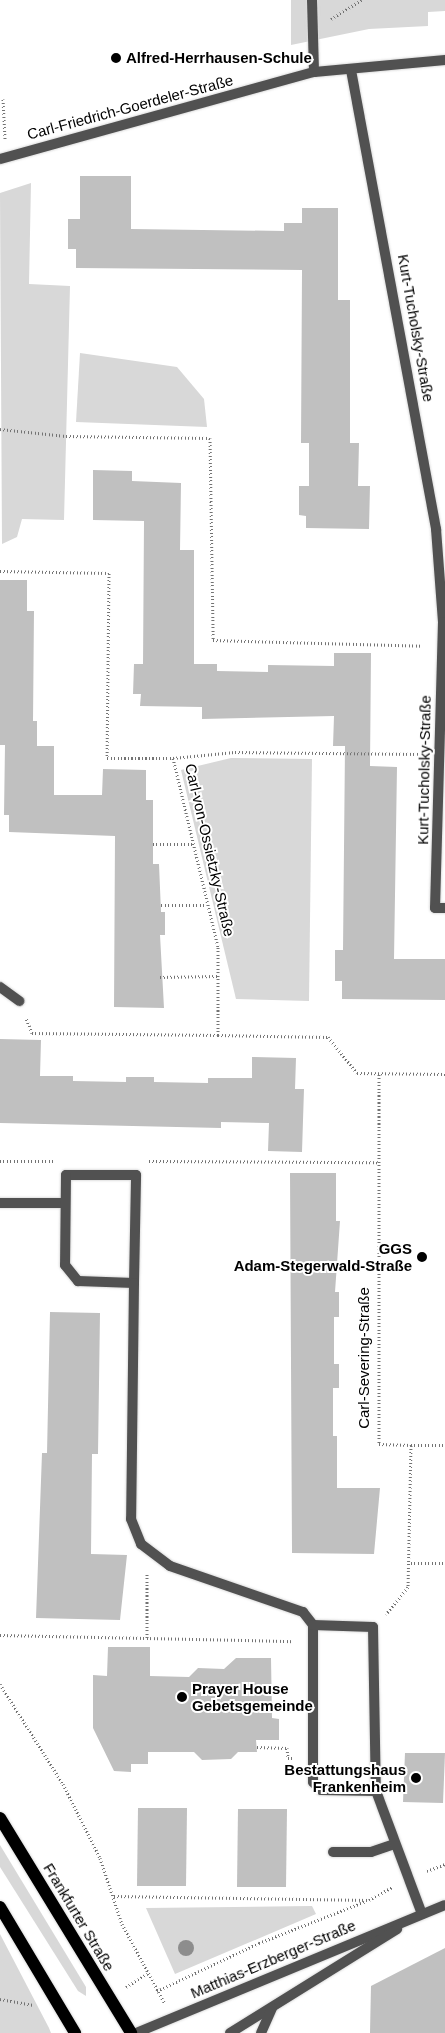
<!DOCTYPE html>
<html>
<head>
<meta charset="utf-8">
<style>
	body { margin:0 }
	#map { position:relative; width:445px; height:2033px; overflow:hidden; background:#fff; font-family:Arial,sans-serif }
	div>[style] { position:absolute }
	.green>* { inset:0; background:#d8d8d8 }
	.building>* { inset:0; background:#c0c0c0 }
	.path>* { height:3px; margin-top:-1.5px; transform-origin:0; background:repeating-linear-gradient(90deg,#737373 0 1px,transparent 0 3.5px) }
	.roads { filter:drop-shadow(0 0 1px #dbdbdb) drop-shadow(0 0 1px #dbdbdb) }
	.service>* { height:10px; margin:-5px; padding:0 5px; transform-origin:5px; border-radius:5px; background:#515151 }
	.minor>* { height:10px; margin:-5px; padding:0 5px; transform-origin:5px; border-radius:5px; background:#515151 }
	.primary>* { height:12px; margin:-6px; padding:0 6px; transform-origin:6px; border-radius:6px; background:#000 }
	.trees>* { width:16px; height:16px; margin:-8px; border-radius:50%; background:#8d8d8d }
	.dots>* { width:14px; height:14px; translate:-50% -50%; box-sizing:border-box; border:2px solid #fff; border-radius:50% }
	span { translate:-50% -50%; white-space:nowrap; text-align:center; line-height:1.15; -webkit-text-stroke:4px #fff; paint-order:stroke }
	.poi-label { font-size:15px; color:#000; font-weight:700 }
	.left { translate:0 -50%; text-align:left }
	.right { translate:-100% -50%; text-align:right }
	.street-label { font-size:15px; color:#000 }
</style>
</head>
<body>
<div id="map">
	<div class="green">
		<div style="clip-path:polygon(291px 0,445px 0,445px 11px,428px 12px,428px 26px,369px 29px,291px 45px)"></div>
		<div style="clip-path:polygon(31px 183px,29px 284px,70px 286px,64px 520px,22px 519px,17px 537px,2px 544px,0 193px)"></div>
		<div style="clip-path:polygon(80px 353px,177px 367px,204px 399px,207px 427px,76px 422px)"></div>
		<div style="clip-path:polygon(231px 758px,312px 759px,309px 1001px,236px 999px,181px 770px)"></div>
		<div style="clip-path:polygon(0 1845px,86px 1987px,86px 1996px,78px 1991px,0 1867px)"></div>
		<div style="clip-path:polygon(312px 1906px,316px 1914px,175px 1974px,146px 1908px)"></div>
		<div style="clip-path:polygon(0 1934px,49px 2028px,51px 2033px,0 2033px)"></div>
	</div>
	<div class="building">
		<div style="clip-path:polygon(80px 176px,131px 176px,131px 229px,284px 231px,284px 223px,302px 223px,302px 208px,338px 208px,338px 300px,350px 300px,350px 443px,359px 443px,358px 486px,370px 486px,369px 529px,306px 528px,306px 516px,299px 515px,299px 486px,309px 486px,309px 443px,301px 443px,302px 270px,76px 268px,76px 249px,68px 249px,68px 219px,80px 219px)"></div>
		<div style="clip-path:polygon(93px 470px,132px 471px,132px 481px,181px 483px,180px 550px,194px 550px,194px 664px,217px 664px,217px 671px,268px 672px,268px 665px,334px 666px,334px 653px,371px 653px,370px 766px,397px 767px,394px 959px,445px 959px,445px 1000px,342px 999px,342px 981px,335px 981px,335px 950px,343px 950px,345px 746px,333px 746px,334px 716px,202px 719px,202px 707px,140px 706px,141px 694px,133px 694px,134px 664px,143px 664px,144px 521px,93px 520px)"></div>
		<div style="clip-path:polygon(0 580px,27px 580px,27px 611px,34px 611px,33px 721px,37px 721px,37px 746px,54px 746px,54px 795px,102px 795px,103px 769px,146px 770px,146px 800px,153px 800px,153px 864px,159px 864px,161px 912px,165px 912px,165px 935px,160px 935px,164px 1008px,114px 1007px,115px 836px,9px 832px,9px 815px,4px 815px,5px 745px,0 745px)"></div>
		<div style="clip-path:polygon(0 1039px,41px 1040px,40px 1076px,73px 1076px,73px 1081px,126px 1082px,126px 1077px,154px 1077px,154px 1082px,208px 1083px,208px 1078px,252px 1078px,252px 1057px,296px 1058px,295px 1089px,304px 1089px,302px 1152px,268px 1151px,269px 1123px,221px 1122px,221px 1128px,0 1123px)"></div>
		<div style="clip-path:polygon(290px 1173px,336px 1173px,336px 1221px,340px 1221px,335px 1292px,339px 1292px,339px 1317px,334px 1317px,334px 1364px,339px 1364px,339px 1388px,333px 1388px,333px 1436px,337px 1436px,337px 1488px,380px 1488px,374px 1554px,292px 1553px)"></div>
		<div style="clip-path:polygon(50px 1312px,100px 1313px,98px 1454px,92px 1454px,91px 1554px,127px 1555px,120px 1620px,36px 1618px,42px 1453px,47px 1453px)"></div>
		<div style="clip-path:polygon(108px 1647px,150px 1647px,150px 1676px,189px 1677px,198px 1668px,224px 1669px,236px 1658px,271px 1658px,272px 1718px,279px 1719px,279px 1740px,256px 1740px,257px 1752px,238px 1752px,231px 1759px,202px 1760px,194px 1752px,148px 1752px,148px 1764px,131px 1764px,131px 1772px,114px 1771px,93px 1728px,93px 1675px,107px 1676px)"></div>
		<div style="clip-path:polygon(405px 1753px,445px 1753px,443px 1803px,403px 1802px)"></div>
		<div style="clip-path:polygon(138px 1808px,187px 1808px,186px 1886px,137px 1886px)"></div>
		<div style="clip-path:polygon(238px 1809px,287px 1809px,286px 1887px,237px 1887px)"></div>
		<div style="clip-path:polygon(445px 1948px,445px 2033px,370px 2033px,371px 1986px)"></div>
	</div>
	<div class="path">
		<div style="left:331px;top:19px;width:36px;rotate:-32deg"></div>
		<div style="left:3px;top:99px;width:40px;rotate:87.1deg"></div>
		<div style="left:0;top:429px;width:66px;rotate:6.1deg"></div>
		<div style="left:66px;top:436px;width:144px;rotate:0.8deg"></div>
		<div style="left:210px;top:438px;width:202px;rotate:89.1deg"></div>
		<div style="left:213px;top:640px;width:210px;rotate:1.6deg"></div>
		<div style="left:0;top:571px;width:109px;rotate:1.1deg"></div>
		<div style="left:109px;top:573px;width:185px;rotate:90.6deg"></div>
		<div style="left:107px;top:758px;width:66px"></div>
		<div style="left:173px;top:758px;width:194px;rotate:76.6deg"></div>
		<div style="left:218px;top:947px;width:88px;rotate:90deg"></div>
		<div style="left:218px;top:1035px;width:186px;rotate:-179.4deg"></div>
		<div style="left:32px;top:1033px;width:16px;rotate:-112deg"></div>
		<div style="left:173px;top:758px;width:62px;rotate:-5.5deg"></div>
		<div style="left:235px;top:752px;width:185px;rotate:0.6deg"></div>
		<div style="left:153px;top:844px;width:40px"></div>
		<div style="left:161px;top:905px;width:46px"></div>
		<div style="left:160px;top:977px;width:58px;rotate:-1deg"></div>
		<div style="left:218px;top:1035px;width:110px;rotate:1deg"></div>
		<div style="left:328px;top:1037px;width:46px;rotate:51.1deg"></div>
		<div style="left:357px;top:1073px;width:88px;rotate:0.7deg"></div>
		<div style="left:379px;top:1074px;width:370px;rotate:90deg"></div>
		<div style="left:379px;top:1444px;width:32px;rotate:2deg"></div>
		<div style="left:411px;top:1445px;width:142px;rotate:91.2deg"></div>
		<div style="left:408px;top:1587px;width:35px;rotate:129deg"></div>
		<div style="left:0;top:1161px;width:53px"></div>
		<div style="left:149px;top:1161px;width:229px;rotate:0.3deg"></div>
		<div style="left:411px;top:1445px;width:34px"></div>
		<div style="left:411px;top:1563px;width:34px"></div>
		<div style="left:0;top:1635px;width:294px;rotate:1.2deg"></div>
		<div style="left:147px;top:1638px;width:65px;rotate:-90deg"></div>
		<div style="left:0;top:1684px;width:118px;rotate:57.8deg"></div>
		<div style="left:63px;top:1784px;width:83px;rotate:63.4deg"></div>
		<div style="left:100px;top:1858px;width:70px;rotate:71.6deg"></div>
		<div style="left:122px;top:1924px;width:89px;rotate:61.7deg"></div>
		<div style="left:257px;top:1747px;width:30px;rotate:2deg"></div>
		<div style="left:287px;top:1748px;width:10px;rotate:84deg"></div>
		<div style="left:288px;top:1758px;width:5px"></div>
		<div style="left:427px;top:1871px;width:19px;rotate:-21deg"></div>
		<div style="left:114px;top:1896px;width:255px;rotate:0.9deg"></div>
		<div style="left:369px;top:1900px;width:26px;rotate:-29deg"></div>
		<div style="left:126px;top:1987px;width:25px;rotate:-32deg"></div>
		<div style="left:157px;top:1991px;width:113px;rotate:-25.2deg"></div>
		<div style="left:259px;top:1943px;width:115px;rotate:-21.4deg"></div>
		<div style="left:0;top:1999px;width:34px;rotate:10deg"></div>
	</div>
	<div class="roads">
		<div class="service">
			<div style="left:312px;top:0;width:72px;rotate:88.4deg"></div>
			<div style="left:0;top:1203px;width:65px"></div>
			<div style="left:333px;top:1852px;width:38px"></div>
			<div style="left:371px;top:1852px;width:24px;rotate:-19deg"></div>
		</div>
		<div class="minor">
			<div style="left:351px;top:70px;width:467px;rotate:79.5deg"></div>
			<div style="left:436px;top:529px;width:93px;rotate:85.7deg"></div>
			<div style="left:443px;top:622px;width:286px;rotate:91.6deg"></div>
			<div style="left:435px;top:908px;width:10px"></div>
			<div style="left:0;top:159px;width:326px;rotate:-15.5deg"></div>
			<div style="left:314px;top:72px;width:132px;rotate:-5.2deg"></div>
			<div style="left:0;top:987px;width:24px;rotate:36deg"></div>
			<div style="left:134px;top:1283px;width:108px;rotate:-88.9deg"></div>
			<div style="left:136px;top:1175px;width:70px;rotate:180deg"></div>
			<div style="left:66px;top:1175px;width:90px;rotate:90.6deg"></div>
			<div style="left:65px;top:1265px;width:21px;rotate:51deg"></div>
			<div style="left:78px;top:1281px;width:56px;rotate:2deg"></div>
			<div style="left:134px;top:1283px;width:236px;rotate:90.7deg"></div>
			<div style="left:131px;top:1519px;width:27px;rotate:68deg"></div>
			<div style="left:141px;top:1544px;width:36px;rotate:37deg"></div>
			<div style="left:170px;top:1566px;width:141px;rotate:19.1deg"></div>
			<div style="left:303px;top:1612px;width:16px;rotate:52deg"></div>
			<div style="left:376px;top:1791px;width:55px;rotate:-179deg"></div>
			<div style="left:321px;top:1790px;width:11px;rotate:-135deg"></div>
			<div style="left:313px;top:1782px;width:157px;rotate:-90deg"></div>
			<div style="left:313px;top:1625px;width:60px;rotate:1.9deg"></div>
			<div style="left:373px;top:1627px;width:164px;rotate:89deg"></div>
			<div style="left:376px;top:1791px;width:131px;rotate:69.5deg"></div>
			<div style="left:136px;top:2033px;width:334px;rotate:-22.5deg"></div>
			<div style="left:230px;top:2033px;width:197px;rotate:-31.9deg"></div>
			<div style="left:261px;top:2033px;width:27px;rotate:-66deg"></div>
		</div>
		<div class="primary">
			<div style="left:0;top:1818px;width:252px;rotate:58.6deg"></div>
			<div style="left:0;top:1907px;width:147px;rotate:59.2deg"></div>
		</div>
	</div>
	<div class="trees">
		<div style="left:186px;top:1948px"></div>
	</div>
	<div class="dots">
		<div style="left:116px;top:58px;background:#000"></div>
		<div style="left:422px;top:1257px;background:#000"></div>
		<div style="left:182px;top:1697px;background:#000"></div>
		<div style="left:416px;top:1778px;background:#000"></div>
	</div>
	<div class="poi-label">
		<span class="left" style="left:126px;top:58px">Alfred-Herrhausen-Schule</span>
		<span class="right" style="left:412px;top:1257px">GGS<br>Adam-Stegerwald-Straße</span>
		<span class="left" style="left:192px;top:1697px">Prayer House<br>Gebetsgemeinde</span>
		<span class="right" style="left:406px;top:1778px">Bestattungshaus<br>Frankenheim</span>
	</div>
	<div class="street-label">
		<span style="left:130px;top:107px;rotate:-15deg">Carl-Friedrich-Goerdeler-Straße</span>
		<span style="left:416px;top:328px;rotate:80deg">Kurt-Tucholsky-Straße</span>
		<span style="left:424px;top:770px;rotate:-89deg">Kurt-Tucholsky-Straße</span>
		<span style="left:210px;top:850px;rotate:77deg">Carl-von-Ossietzky-Straße</span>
		<span style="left:364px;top:1358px;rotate:-90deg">Carl-Severing-Straße</span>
		<span style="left:79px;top:1917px;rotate:59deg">Frankfurter Straße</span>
		<span style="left:273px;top:1959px;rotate:-23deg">Matthias-Erzberger-Straße</span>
	</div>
</div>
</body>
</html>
